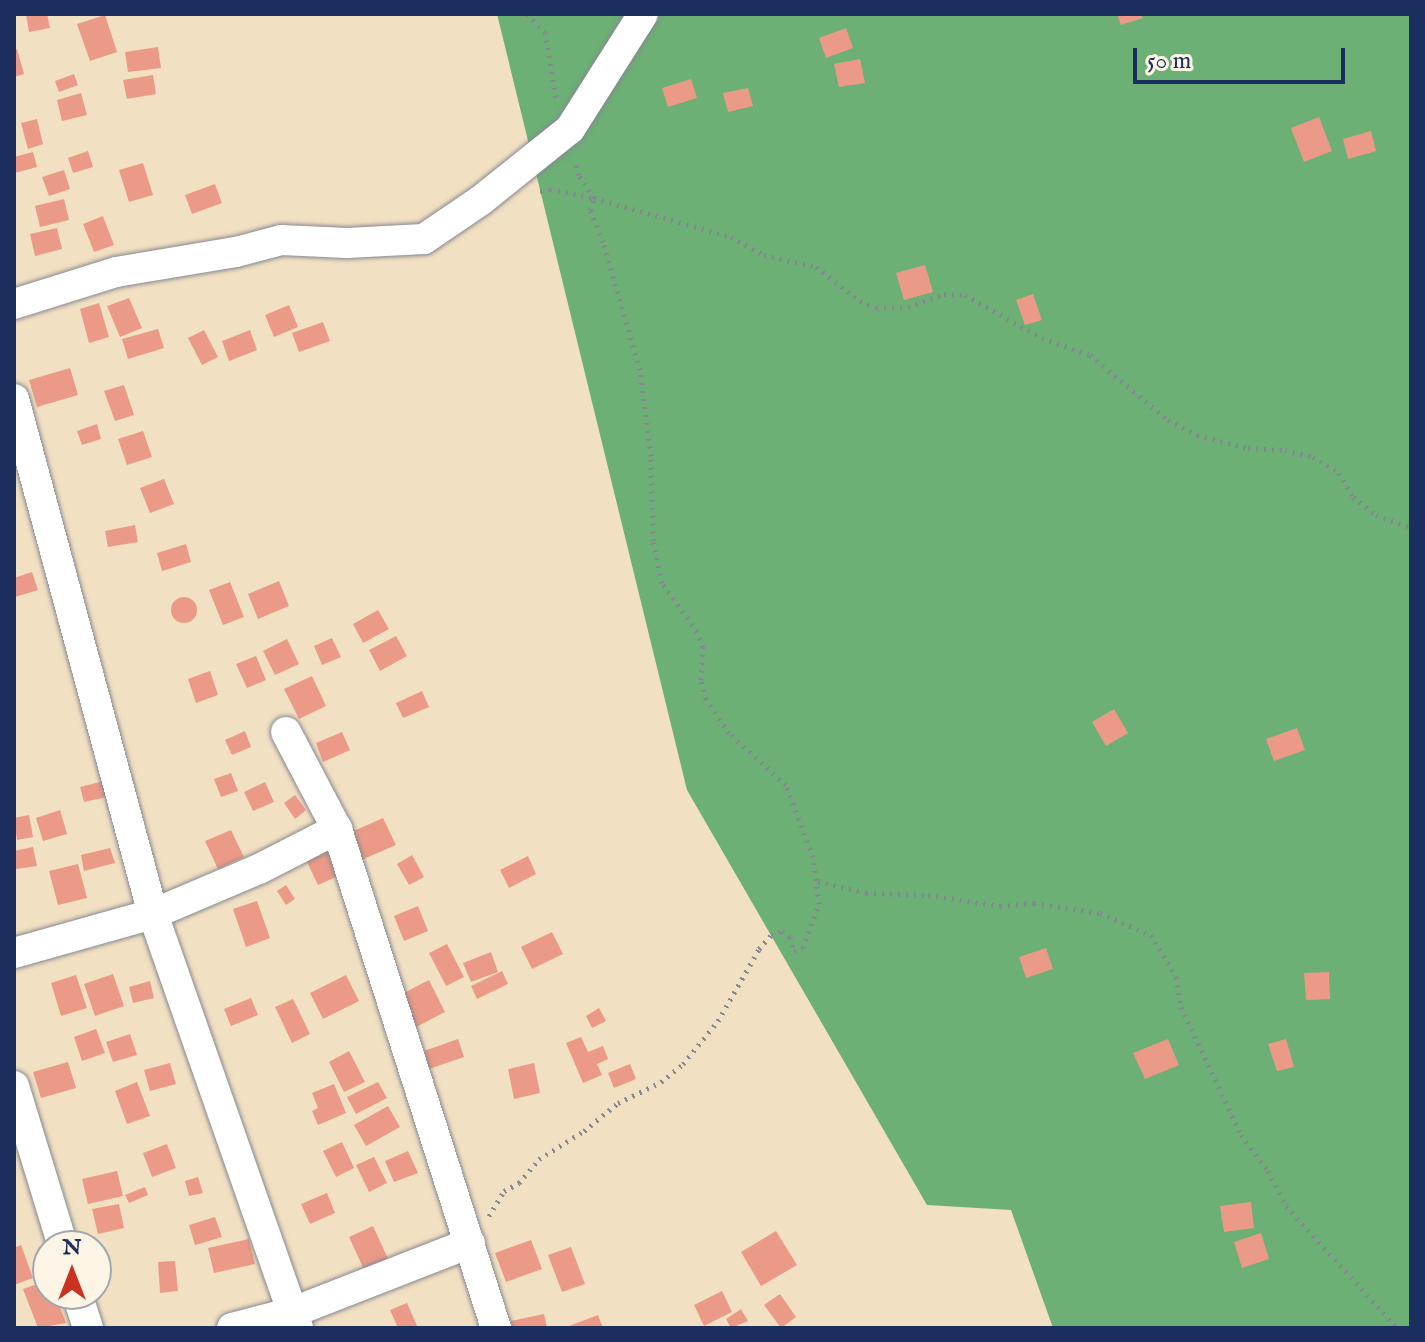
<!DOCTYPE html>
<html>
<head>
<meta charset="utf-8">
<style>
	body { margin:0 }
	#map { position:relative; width:1425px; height:1342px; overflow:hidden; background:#f2e0c2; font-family:"IM FELL English",serif }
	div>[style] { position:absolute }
	.forest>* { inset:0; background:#6cb075 }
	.building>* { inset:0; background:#eb9a87 }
	.round { border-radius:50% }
	.path>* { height:5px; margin-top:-2.5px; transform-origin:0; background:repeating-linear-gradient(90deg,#868890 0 2px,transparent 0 8px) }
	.roads { filter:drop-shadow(0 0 2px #868890) drop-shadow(0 0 2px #868890) }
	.street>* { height:30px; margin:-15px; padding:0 15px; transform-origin:15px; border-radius:15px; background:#fff }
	span { translate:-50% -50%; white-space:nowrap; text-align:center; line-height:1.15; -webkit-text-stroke:6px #fcf5e5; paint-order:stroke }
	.frame { position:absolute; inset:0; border:16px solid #1b2f5e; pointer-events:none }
	.north { position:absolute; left:32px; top:1230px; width:80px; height:80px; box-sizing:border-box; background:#fcf5e5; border:2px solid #a2a6af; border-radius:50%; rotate:0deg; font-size:22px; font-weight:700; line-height:32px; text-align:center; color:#1b2f5e }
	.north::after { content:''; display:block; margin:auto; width:28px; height:36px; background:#c8321e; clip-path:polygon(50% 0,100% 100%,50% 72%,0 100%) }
	.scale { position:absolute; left:1133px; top:48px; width:212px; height:36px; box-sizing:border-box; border:4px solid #1b2f5e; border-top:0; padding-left:10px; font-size:24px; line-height:28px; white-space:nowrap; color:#1b2f5e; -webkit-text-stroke:6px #fcf5e5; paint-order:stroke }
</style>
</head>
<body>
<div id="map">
	<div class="forest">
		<div style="clip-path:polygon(497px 14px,1411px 14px,1411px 1328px,1053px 1328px,1011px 1210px,927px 1205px,687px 790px)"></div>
	</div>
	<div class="building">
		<div style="clip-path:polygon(26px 14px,47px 14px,50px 28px,29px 32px)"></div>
		<div style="clip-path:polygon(1117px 14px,1141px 14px,1143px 18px,1121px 25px)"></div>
		<div style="clip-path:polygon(105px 15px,117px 52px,90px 61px,77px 24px)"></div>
		<div style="clip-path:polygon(846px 28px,853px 48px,826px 58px,819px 38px)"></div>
		<div style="clip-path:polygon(158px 47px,161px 68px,128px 72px,125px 52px)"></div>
		<div style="clip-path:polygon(17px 49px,24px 74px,14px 77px,14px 50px)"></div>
		<div style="clip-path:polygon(860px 59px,865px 83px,839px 87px,834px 64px)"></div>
		<div style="clip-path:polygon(74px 74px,78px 85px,59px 92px,55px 81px)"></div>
		<div style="clip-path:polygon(153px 75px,156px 94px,127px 99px,123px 80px)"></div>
		<div style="clip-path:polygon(691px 79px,697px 98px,668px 107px,662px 88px)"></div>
		<div style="clip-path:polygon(748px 88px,753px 106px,728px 112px,723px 93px)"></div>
		<div style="clip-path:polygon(81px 93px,87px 115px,62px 121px,57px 100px)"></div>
		<div style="clip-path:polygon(1319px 117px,1332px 151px,1304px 162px,1291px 128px)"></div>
		<div style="clip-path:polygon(37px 119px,43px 144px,28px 149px,21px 123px)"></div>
		<div style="clip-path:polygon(1371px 131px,1376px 151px,1348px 159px,1343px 139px)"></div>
		<div style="clip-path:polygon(88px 151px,93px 167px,73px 173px,68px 158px)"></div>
		<div style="clip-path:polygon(33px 152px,37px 167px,15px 173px,14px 157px)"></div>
		<div style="clip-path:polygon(143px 163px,153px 195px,129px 202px,119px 170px)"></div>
		<div style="clip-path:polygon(64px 170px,70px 189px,49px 196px,42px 177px)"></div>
		<div style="clip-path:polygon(215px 184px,222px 203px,192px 214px,185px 195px)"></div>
		<div style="clip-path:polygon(64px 199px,69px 220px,40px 227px,35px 206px)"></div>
		<div style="clip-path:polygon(103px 216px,114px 245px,94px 252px,83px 224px)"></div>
		<div style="clip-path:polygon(57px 228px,62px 249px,35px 256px,30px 234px)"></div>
		<div style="clip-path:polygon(925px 265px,933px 292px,904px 300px,896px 273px)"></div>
		<div style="clip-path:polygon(1033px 294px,1042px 320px,1025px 325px,1016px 300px)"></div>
		<div style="clip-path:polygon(129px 298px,142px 328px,120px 337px,107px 306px)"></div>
		<div style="clip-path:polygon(99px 303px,109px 337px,89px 343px,80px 309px)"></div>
		<div style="clip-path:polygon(289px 305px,298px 327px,274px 337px,265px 315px)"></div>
		<div style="clip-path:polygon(323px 322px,330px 341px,299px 352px,292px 333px)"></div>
		<div style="clip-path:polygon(158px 329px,164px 348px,128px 359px,122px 339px)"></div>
		<div style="clip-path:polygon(204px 330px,218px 357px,202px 365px,188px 338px)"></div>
		<div style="clip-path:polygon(250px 330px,257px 350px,229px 361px,222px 341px)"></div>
		<div style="clip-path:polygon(70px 368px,78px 395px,37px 407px,29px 380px)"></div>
		<div style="clip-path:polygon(124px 385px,134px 415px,115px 421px,104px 391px)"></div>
		<div style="clip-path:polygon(97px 424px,101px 439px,82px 445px,77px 431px)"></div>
		<div style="clip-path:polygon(143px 431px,152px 457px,127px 465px,118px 439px)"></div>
		<div style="clip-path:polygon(164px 479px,174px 504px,150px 513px,140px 488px)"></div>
		<div style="clip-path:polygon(135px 525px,138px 542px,108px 547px,105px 531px)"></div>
		<div style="clip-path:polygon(186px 544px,191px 562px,162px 571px,157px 553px)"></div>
		<div style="clip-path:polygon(32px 572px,38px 590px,15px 597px,14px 578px)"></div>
		<div style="clip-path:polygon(279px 581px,289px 606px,258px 619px,248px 594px)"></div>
		<div style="clip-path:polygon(230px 582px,244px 617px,223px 625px,209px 590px)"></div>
		<div class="round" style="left:171px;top:597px;width:26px;height:26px"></div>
		<div style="clip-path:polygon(378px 610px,389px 629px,363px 643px,353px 624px)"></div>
		<div style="clip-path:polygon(396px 636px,407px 656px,380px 671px,369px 650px)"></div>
		<div style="clip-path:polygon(332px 638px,341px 657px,322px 665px,314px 646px)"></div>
		<div style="clip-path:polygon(287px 639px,299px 664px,275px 675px,263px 651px)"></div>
		<div style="clip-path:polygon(256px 656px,266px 680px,247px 688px,236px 664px)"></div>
		<div style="clip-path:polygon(210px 671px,218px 695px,196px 703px,188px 679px)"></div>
		<div style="clip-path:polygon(312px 676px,326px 706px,299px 719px,284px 689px)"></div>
		<div style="clip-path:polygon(422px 691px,429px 707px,403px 718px,396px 703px)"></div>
		<div style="clip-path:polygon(1114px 709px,1128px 733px,1106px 746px,1092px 722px)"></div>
		<div style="clip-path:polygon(1297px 728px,1305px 750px,1274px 761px,1266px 739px)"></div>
		<div style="clip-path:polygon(245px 731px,251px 747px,232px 755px,225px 740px)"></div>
		<div style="clip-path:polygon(342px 732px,350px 750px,323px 762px,316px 743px)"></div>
		<div style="clip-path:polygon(231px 773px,238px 791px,221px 797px,214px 779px)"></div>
		<div style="clip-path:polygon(104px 781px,107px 797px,84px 802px,80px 787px)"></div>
		<div style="clip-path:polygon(265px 782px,274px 802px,253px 811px,244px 792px)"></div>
		<div style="clip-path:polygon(295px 795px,306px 810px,295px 819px,284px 803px)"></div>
		<div style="clip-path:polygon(60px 810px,67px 834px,43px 841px,36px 818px)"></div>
		<div style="clip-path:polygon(29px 815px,33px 837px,17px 840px,14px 818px)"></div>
		<div style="clip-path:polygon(383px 818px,396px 845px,359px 861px,347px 834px)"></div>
		<div style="clip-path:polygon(231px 830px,244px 857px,218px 869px,205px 841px)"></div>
		<div style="clip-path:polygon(33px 847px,37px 866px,16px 869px,14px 851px)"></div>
		<div style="clip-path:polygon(327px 847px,340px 875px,318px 885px,305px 858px)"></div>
		<div style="clip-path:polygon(110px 848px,115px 863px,84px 871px,81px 855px)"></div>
		<div style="clip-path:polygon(412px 855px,424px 877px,409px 885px,397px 864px)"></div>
		<div style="clip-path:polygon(528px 856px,536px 874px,509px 888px,500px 870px)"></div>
		<div style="clip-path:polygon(78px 864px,87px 898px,58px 905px,49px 871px)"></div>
		<div style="clip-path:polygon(286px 885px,295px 899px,286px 905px,277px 891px)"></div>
		<div style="clip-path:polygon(257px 901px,270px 938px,246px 947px,233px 909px)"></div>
		<div style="clip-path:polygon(418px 906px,428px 931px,404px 941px,394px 916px)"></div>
		<div style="clip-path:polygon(552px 932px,563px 954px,532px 969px,521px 947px)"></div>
		<div style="clip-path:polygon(447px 944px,464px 977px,446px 986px,429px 953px)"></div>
		<div style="clip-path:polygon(1046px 948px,1053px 969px,1026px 978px,1019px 957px)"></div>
		<div style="clip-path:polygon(491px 952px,498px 972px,471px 982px,463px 963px)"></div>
		<div style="clip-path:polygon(502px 971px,508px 984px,477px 999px,471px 986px)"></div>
		<div style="clip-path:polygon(1329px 972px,1330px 999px,1306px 1000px,1304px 973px)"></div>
		<div style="clip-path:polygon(113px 974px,124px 1006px,95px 1016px,84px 984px)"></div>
		<div style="clip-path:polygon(76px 975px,87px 1008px,61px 1016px,51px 983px)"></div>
		<div style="clip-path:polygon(346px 975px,359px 1001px,323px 1019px,310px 993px)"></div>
		<div style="clip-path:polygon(429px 980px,445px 1012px,416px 1027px,400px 995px)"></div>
		<div style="clip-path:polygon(150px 981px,154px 998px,133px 1003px,129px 987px)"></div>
		<div style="clip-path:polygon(251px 998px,258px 1015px,231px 1026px,224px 1009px)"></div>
		<div style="clip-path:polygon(293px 999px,310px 1034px,292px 1043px,275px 1007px)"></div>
		<div style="clip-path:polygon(599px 1008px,606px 1021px,592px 1028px,586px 1016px)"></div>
		<div style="clip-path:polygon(96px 1029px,105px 1053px,82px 1061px,74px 1037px)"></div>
		<div style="clip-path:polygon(130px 1034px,137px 1055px,113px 1062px,106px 1042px)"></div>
		<div style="clip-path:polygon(581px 1037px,588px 1052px,603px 1046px,608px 1059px,597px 1064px,602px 1075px,583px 1083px,566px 1043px)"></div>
		<div style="clip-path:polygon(458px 1039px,464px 1057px,429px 1069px,424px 1051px)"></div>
		<div style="clip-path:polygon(1168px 1039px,1179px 1065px,1145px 1079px,1133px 1053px)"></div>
		<div style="clip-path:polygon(1286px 1039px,1294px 1067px,1277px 1071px,1268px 1044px)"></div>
		<div style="clip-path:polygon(349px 1051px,365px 1082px,344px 1092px,329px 1062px)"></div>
		<div style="clip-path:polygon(68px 1062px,76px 1088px,41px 1098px,33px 1072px)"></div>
		<div style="clip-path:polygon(170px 1063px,176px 1084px,150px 1091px,144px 1070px)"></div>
		<div style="clip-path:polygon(534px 1063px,540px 1093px,514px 1099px,508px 1069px)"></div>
		<div style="clip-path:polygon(630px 1064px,636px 1079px,614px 1088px,608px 1073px)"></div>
		<div style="clip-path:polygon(137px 1082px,150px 1116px,127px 1124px,115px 1091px)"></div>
		<div style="clip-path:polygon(378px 1082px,387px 1098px,356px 1114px,347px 1097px)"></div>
		<div style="clip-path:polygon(334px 1084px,346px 1113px,318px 1125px,312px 1111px,318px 1108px,312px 1093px)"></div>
		<div style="clip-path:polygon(388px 1106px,400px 1127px,366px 1146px,354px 1125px)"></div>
		<div style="clip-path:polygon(342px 1142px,354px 1168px,336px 1177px,323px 1151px)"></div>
		<div style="clip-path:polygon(167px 1144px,176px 1168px,152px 1177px,143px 1153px)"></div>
		<div style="clip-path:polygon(408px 1151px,418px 1173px,394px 1182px,385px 1161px)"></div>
		<div style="clip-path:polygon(374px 1157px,387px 1183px,369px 1192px,356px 1165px)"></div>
		<div style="clip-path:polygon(117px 1171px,123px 1196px,88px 1204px,82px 1179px)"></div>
		<div style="clip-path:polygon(198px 1177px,203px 1193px,189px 1196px,185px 1181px)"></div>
		<div style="clip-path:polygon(145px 1187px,148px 1195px,129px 1203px,125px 1195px)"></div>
		<div style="clip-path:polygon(327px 1193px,335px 1213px,310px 1224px,301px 1204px)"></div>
		<div style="clip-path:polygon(1251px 1202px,1254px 1228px,1224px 1232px,1220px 1206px)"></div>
		<div style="clip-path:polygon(119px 1204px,124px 1228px,98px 1234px,92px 1209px)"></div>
		<div style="clip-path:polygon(215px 1217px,222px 1237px,195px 1245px,189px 1225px)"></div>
		<div style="clip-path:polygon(373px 1226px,390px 1263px,366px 1274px,349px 1237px)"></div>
		<div style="clip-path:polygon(776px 1231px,797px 1265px,761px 1286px,741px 1252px)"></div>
		<div style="clip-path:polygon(1261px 1233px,1269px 1259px,1242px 1268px,1234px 1242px)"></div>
		<div style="clip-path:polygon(249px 1239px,255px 1264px,214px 1273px,208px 1248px)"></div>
		<div style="clip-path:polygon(531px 1240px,542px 1269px,506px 1282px,495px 1253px)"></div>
		<div style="clip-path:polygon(21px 1245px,33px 1278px,14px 1285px,14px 1248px)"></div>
		<div style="clip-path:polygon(571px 1247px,585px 1284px,562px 1292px,548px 1255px)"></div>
		<div style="clip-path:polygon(175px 1261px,178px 1291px,160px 1293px,158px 1262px)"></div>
		<div style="clip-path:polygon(48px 1280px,48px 1294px,55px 1294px,66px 1323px,38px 1328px,23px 1289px)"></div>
		<div style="clip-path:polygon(722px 1291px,732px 1312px,704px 1326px,694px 1305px)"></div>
		<div style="clip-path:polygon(780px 1294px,796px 1317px,781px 1328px,764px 1305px)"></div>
		<div style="clip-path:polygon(407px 1303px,418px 1328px,398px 1328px,390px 1310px)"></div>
		<div style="clip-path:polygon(741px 1309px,748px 1321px,731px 1328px,726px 1319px)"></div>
		<div style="clip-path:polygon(544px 1314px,547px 1328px,512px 1328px,511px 1321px)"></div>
		<div style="clip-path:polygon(598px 1315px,603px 1328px,564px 1328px)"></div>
	</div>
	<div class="path">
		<div style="left:527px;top:14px;width:25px;rotate:45deg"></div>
		<div style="left:545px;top:32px;width:67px;rotate:80.5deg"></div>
		<div style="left:540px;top:191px;width:10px;rotate:-11deg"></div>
		<div style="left:550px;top:189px;width:45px;rotate:11.6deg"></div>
		<div style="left:594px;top:198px;width:142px;rotate:15.9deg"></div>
		<div style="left:731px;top:237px;width:38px;rotate:29deg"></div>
		<div style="left:764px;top:255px;width:53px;rotate:13deg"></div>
		<div style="left:816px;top:267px;width:56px;rotate:37.7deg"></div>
		<div style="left:860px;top:301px;width:17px;rotate:24deg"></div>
		<div style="left:876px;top:308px;width:32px;rotate:-2deg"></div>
		<div style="left:908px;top:307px;width:38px;rotate:-20deg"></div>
		<div style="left:944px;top:294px;width:21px;rotate:3deg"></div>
		<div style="left:965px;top:295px;width:88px;rotate:29.2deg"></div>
		<div style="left:1042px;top:338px;width:51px;rotate:19.5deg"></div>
		<div style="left:1090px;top:355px;width:102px;rotate:39.8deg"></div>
		<div style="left:1168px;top:420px;width:33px;rotate:27deg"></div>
		<div style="left:1197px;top:435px;width:53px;rotate:14.3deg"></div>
		<div style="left:1248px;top:448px;width:37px;rotate:3deg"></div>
		<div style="left:1285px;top:450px;width:29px;rotate:14deg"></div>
		<div style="left:1313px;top:457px;width:31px;rotate:32deg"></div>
		<div style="left:1339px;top:473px;width:28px;rotate:60deg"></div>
		<div style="left:1353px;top:497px;width:29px;rotate:38deg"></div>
		<div style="left:1376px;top:515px;width:37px;rotate:20deg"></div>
		<div style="left:818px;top:881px;width:49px;rotate:14deg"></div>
		<div style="left:866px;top:893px;width:62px;rotate:1.8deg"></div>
		<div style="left:928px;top:895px;width:73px;rotate:8.7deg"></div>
		<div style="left:1000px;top:906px;width:34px;rotate:-5deg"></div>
		<div style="left:1034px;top:903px;width:67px;rotate:8.6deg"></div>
		<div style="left:1100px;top:913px;width:56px;rotate:23.3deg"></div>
		<div style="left:1151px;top:935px;width:49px;rotate:59.2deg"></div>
		<div style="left:1176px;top:977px;width:30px;rotate:81deg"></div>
		<div style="left:1181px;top:1007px;width:141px;rotate:64.9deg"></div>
		<div style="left:1241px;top:1135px;width:45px;rotate:53.1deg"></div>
		<div style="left:1268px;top:1171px;width:39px;rotate:63deg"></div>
		<div style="left:1286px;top:1206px;width:165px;rotate:47.7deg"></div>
		<div style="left:489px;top:1216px;width:29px;rotate:-59deg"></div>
		<div style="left:504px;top:1191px;width:17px;rotate:-28deg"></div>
		<div style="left:519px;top:1183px;width:31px;rotate:-50deg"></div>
		<div style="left:539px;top:1159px;width:53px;rotate:-31.9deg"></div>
		<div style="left:584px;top:1131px;width:44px;rotate:-39.5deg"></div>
		<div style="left:618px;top:1103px;width:48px;rotate:-26deg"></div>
		<div style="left:661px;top:1082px;width:28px;rotate:-39deg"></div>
		<div style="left:683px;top:1064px;width:55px;rotate:-50.9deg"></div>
		<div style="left:718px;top:1021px;width:83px;rotate:-60.3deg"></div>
		<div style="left:759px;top:949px;width:18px;rotate:-49deg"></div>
		<div style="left:771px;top:935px;width:12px;rotate:-20deg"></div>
		<div style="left:782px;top:931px;width:10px;rotate:37deg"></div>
		<div style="left:790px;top:937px;width:15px;rotate:74deg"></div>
		<div style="left:794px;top:951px;width:9px;rotate:-18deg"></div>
		<div style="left:803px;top:948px;width:47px;rotate:-70deg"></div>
		<div style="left:819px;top:904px;width:47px;rotate:-97.3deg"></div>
		<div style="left:813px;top:857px;width:77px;rotate:-110.6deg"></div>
		<div style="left:786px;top:785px;width:77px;rotate:-137.6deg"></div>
		<div style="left:729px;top:733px;width:41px;rotate:-124.1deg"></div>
		<div style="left:706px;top:699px;width:20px;rotate:-105deg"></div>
		<div style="left:701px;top:680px;width:33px;rotate:-87deg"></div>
		<div style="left:703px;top:647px;width:16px;rotate:-112deg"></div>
		<div style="left:697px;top:632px;width:60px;rotate:-125.5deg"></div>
		<div style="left:662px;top:583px;width:43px;rotate:-102.1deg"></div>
		<div style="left:653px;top:541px;width:85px;rotate:-91.3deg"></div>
		<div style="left:651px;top:456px;width:87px;rotate:-97.3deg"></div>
		<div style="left:640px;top:370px;width:133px;rotate:-106.1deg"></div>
		<div style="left:603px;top:242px;width:35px;rotate:-112deg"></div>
		<div style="left:590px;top:210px;width:13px;rotate:-72deg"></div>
		<div style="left:594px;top:198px;width:27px;rotate:-123deg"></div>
		<div style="left:579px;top:175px;width:15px;rotate:-106deg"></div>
	</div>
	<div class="roads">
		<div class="street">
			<div style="left:14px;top:304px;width:107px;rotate:-17.4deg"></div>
			<div style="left:116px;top:272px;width:122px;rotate:-9.5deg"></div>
			<div style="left:236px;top:252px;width:47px;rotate:-14.9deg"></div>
			<div style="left:281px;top:240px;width:66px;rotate:2.6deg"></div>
			<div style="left:347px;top:243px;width:77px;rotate:-3deg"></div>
			<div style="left:424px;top:239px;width:68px;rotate:-34.2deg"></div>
			<div style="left:480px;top:201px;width:115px;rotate:-38.7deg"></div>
			<div style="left:570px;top:129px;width:136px;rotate:-57.6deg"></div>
			<div style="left:14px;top:399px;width:533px;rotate:74.9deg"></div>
			<div style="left:153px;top:914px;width:439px;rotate:70.7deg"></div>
			<div style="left:286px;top:732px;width:110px;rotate:62.3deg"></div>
			<div style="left:337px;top:829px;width:524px;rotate:72.33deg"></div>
			<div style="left:14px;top:953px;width:144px;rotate:-15.7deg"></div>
			<div style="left:153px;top:914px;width:115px;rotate:-23deg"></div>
			<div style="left:259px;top:869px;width:88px;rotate:-27.1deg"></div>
			<div style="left:14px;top:1086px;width:167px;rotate:73deg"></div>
			<div style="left:77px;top:1294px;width:36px;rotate:72deg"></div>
			<div style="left:232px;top:1328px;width:63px;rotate:-14.7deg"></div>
			<div style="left:293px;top:1312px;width:190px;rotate:-21.3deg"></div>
		</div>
	</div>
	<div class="frame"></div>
	<div class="north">N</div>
	<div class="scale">50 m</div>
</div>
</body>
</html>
